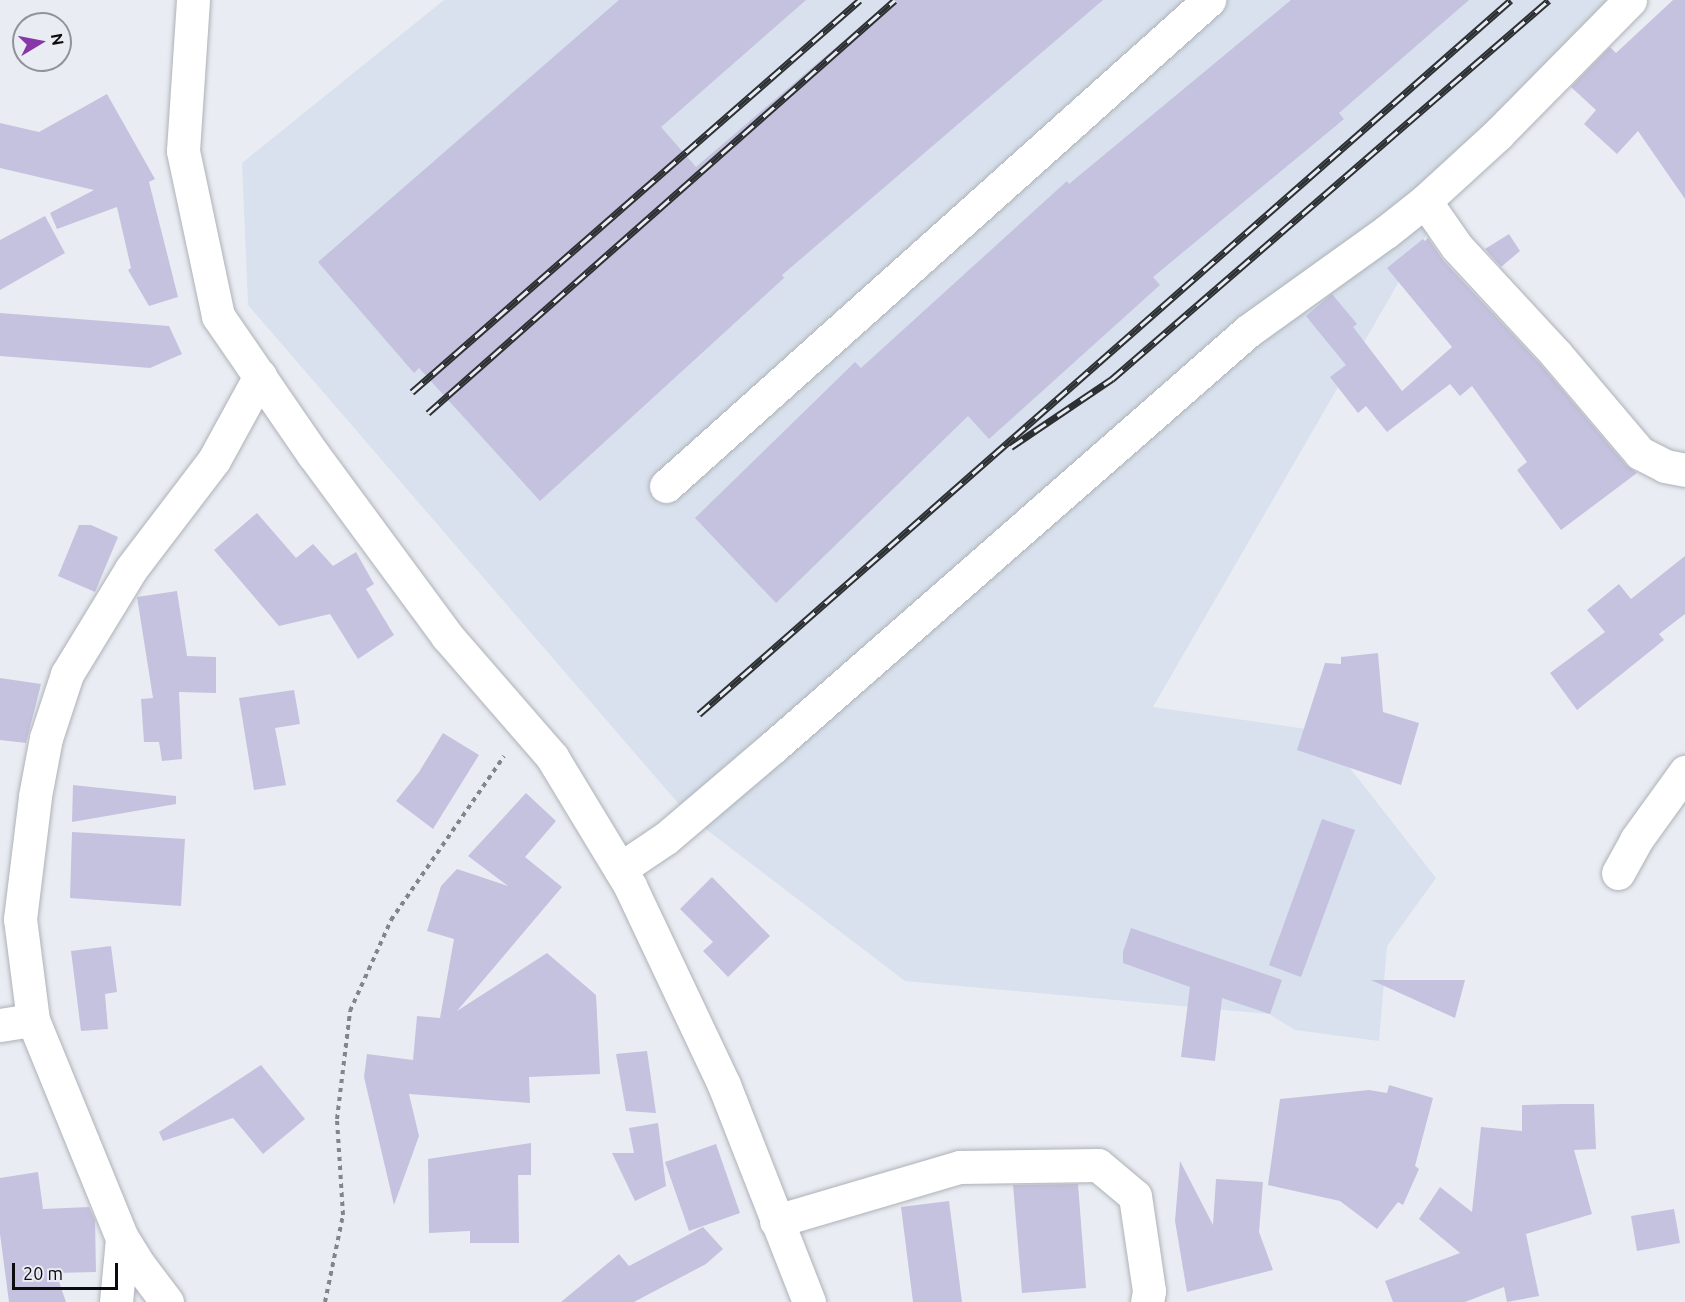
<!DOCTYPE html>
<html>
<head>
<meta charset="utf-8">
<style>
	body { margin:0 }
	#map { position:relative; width:1685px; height:1302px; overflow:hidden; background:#e9edf3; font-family:Ubuntu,sans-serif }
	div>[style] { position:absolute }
	.built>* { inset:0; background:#d8e1ed }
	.building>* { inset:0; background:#c4c2df }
	.path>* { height:4px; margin-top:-2px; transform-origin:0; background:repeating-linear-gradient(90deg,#828589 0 4.5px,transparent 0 9px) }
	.roads { filter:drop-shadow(0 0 2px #aeb2b8) drop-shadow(0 0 2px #aeb2b8) }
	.minor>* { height:33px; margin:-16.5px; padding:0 16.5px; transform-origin:16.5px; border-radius:16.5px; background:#fff }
	.rail>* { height:7px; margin-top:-3.5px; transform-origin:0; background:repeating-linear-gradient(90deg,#e9edf3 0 14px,#2d3032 0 28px); box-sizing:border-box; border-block:2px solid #2d3032 }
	span { translate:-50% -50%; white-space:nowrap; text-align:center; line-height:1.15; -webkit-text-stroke:4.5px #e9edf3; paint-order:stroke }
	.north { position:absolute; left:12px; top:12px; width:60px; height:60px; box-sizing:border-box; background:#e9edf3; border:2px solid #909397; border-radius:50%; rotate:80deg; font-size:16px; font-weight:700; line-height:24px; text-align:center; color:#0a0c0e }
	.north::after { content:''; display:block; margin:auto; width:21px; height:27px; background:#8737a7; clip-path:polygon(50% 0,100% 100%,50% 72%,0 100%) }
	.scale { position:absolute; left:12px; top:1263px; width:106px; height:27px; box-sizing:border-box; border:3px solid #0a0c0e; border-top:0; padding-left:8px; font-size:18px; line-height:21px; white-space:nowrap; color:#0a0c0e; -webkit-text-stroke:4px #e9edf3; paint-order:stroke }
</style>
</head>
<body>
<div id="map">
	<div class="built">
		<div style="clip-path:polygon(444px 0,1620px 0,1489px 126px,1153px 707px,1321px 731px,1436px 878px,1387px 946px,1379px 1041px,1295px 1030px,1269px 1014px,905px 981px,690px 817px,248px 305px,242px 163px)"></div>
	</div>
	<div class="building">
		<div style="clip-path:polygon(619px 0,806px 0,661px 127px,696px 167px,891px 0,1103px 0,782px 275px,784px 278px,540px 501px,419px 368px,414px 373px,318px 262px)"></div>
		<div style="clip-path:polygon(1291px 0,1469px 0,1339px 113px,1344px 119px,1153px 277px,1160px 285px,989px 439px,968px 416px,776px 603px,695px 518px,855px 362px,861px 368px,1067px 181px,1069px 184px)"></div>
		<div style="clip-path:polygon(1673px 0,1685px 0,1685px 199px,1638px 131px,1617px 154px,1584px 124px,1596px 110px,1571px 87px,1610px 47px,1616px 53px)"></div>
		<div style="clip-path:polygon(107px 94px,155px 179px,149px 182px,178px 297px,149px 306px,128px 270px,131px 268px,117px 207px,57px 229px,50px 213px,94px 190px,0 168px,0 123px,39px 132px)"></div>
		<div style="clip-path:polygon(45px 216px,65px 253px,0 290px,0 240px)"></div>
		<div style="clip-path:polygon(1509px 234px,1520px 251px,1501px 267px,1485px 249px)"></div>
		<div style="clip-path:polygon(1428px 238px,1443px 260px,1542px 366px,1626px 465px,1637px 473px,1561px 530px,1517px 470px,1527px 462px,1472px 386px,1460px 396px,1450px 384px,1387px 432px,1366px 406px,1358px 413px,1330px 377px,1346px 365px,1306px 316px,1332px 294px,1357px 324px,1353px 327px,1402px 391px,1452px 347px,1387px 268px,1423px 239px,1425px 241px)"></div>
		<div style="clip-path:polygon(0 313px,169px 326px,182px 354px,150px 368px,0 356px)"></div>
		<div style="clip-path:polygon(257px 513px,296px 558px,313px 544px,333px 566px,356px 552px,374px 584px,366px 589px,394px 635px,358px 659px,330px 614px,279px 626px,214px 550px)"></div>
		<div style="clip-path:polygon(79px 525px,91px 525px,118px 537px,95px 592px,58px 576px)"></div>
		<div style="clip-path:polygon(1685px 556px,1685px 614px,1659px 634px,1664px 640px,1577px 710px,1550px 673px,1605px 632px,1587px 610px,1619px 584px,1631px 599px)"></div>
		<div style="clip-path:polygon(177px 591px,187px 656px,216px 657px,216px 693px,179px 692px,182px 759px,162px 761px,159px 742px,144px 742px,141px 699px,153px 698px,137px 597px)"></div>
		<div style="clip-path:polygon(1378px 653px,1383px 712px,1419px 723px,1401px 785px,1297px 750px,1325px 663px,1341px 664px,1341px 657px)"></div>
		<div style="clip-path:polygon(0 678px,41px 684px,26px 743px,0 740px)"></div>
		<div style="clip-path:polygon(294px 690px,300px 724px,275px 728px,286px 785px,254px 790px,239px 698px)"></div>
		<div style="clip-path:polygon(443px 733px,479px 755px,433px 829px,396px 801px,419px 772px)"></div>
		<div style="clip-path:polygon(73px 785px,176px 796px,176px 804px,72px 822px)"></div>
		<div style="clip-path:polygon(526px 793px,556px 821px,525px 857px,562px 887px,457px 1011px,547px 953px,596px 995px,600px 1074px,529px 1077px,530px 1103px,409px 1094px,419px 1136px,394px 1205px,364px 1077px,367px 1054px,413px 1060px,417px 1016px,440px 1018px,454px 939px,427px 931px,441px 886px,457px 869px,508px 886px,468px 856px)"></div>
		<div style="clip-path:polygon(1322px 819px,1355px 830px,1301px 977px,1269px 965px)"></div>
		<div style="clip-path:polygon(72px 832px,185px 839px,181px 906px,70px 898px)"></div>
		<div style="clip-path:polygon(712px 877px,770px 936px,728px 977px,703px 951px,713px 942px,680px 909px)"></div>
		<div style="clip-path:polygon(1131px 928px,1282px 980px,1270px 1014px,1222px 998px,1215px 1061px,1181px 1057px,1190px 987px,1123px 963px,1123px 952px)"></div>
		<div style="clip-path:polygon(111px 946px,117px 992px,105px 994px,108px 1029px,81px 1031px,71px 951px)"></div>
		<div style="clip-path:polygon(1371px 980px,1465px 980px,1455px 1018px)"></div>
		<div style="clip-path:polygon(647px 1051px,656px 1113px,626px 1111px,616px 1054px)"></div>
		<div style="clip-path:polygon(261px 1065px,305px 1119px,263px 1154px,233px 1118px,163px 1141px,159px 1132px)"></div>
		<div style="clip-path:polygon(1389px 1085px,1433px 1098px,1415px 1166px,1419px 1169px,1403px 1205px,1398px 1202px,1377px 1229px,1340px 1201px,1268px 1185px,1280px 1099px,1369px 1090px,1387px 1093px)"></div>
		<div style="clip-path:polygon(1563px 1104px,1594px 1104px,1596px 1149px,1574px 1150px,1592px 1214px,1526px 1234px,1539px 1296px,1507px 1302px,1504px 1287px,1465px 1302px,1393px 1302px,1385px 1281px,1460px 1253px,1419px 1219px,1440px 1187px,1472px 1212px,1481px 1127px,1522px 1131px,1522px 1105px)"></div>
		<div style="clip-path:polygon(658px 1123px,666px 1186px,635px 1201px,612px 1153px,634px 1153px,629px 1128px)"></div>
		<div style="clip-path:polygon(531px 1143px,531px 1175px,518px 1175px,519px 1243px,470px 1243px,470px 1231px,429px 1233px,428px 1159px)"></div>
		<div style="clip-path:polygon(716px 1144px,740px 1213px,689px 1231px,665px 1162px)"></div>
		<div style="clip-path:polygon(1180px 1161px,1213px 1225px,1216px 1179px,1263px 1182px,1259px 1232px,1273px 1270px,1187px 1292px,1175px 1221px)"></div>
		<div style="clip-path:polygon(38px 1172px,43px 1209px,89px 1207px,95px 1220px,96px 1272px,56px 1273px,66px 1302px,9px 1302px,0 1234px,0 1178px)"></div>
		<div style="clip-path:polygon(1078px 1184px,1086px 1288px,1022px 1293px,1013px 1185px)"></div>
		<div style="clip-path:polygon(949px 1201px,962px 1302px,913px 1302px,901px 1207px)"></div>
		<div style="clip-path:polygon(1674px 1209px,1680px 1243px,1637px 1251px,1631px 1216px)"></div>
		<div style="clip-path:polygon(703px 1227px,723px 1249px,706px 1264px,634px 1302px,561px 1302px,619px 1254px,629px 1266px)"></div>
	</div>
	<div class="path">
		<div style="left:325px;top:1302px;width:89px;rotate:-78.3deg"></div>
		<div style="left:343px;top:1215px;width:96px;rotate:-93.6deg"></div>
		<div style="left:337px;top:1119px;width:109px;rotate:-83.1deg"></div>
		<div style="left:350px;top:1011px;width:100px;rotate:-65.7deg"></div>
		<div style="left:391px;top:920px;width:199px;rotate:-55.4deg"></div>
	</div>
	<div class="roads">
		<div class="minor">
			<div style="left:193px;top:0;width:151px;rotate:93.8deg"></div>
			<div style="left:183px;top:151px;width:169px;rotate:78deg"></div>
			<div style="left:218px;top:316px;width:168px;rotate:55.5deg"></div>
			<div style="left:313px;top:454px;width:226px;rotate:53.6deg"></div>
			<div style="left:447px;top:636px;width:160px;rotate:49deg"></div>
			<div style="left:552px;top:757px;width:151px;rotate:58.8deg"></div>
			<div style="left:630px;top:886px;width:220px;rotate:64.7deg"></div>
			<div style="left:724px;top:1085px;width:233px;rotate:68.6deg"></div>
			<div style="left:1425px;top:201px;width:56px;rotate:55.2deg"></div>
			<div style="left:1457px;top:247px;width:146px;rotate:47.2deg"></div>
			<div style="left:1556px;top:354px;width:130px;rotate:49.7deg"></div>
			<div style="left:1640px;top:453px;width:28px;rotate:27deg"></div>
			<div style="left:1665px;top:466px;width:20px;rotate:11deg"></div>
			<div style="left:666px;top:486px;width:729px;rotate:-41.83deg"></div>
			<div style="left:620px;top:869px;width:55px;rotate:-34deg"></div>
			<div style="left:666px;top:838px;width:140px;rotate:-40.4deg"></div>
			<div style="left:773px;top:747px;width:631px;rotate:-41.21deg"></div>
			<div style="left:1248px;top:331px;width:170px;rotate:-35.7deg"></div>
			<div style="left:1386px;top:232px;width:50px;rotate:-38.5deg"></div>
			<div style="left:1425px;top:201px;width:99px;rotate:-42.5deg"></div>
			<div style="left:1498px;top:134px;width:188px;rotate:-45.4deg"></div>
			<div style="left:1618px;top:873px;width:38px;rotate:-61deg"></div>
			<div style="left:1636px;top:840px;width:84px;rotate:-54.2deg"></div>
			<div style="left:0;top:1025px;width:33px;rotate:-9deg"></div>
			<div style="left:776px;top:1221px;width:192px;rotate:-16.4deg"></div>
			<div style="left:960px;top:1167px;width:138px;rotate:-0.8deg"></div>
			<div style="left:1098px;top:1165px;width:48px;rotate:40deg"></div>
			<div style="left:1135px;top:1196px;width:96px;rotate:81.6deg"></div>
			<div style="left:1149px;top:1291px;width:11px;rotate:100deg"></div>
			<div style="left:116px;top:1302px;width:64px;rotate:-84.6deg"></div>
			<div style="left:167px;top:1302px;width:46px;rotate:-127.1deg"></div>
			<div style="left:139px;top:1265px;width:32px;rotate:-122deg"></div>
			<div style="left:122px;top:1238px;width:235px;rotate:-112.2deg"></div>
			<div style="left:33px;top:1020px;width:102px;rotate:-97.3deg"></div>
			<div style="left:20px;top:919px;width:124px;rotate:-83deg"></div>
			<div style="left:35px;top:796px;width:59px;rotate:-79.3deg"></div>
			<div style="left:46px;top:738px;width:67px;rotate:-71.8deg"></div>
			<div style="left:67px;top:674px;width:123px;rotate:-58.6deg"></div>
			<div style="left:131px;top:569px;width:137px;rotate:-52.7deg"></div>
			<div style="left:214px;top:460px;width:96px;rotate:-61.3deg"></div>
		</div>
	</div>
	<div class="rail">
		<div style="left:412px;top:392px;width:595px;rotate:-41.19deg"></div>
		<div style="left:428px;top:413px;width:623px;rotate:-41.49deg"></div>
		<div style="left:1011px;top:447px;width:122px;rotate:-34deg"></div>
		<div style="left:1112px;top:379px;width:578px;rotate:-40.93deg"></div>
		<div style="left:699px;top:714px;width:1081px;rotate:-41.33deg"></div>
	</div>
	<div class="north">N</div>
	<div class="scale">20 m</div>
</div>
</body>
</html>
